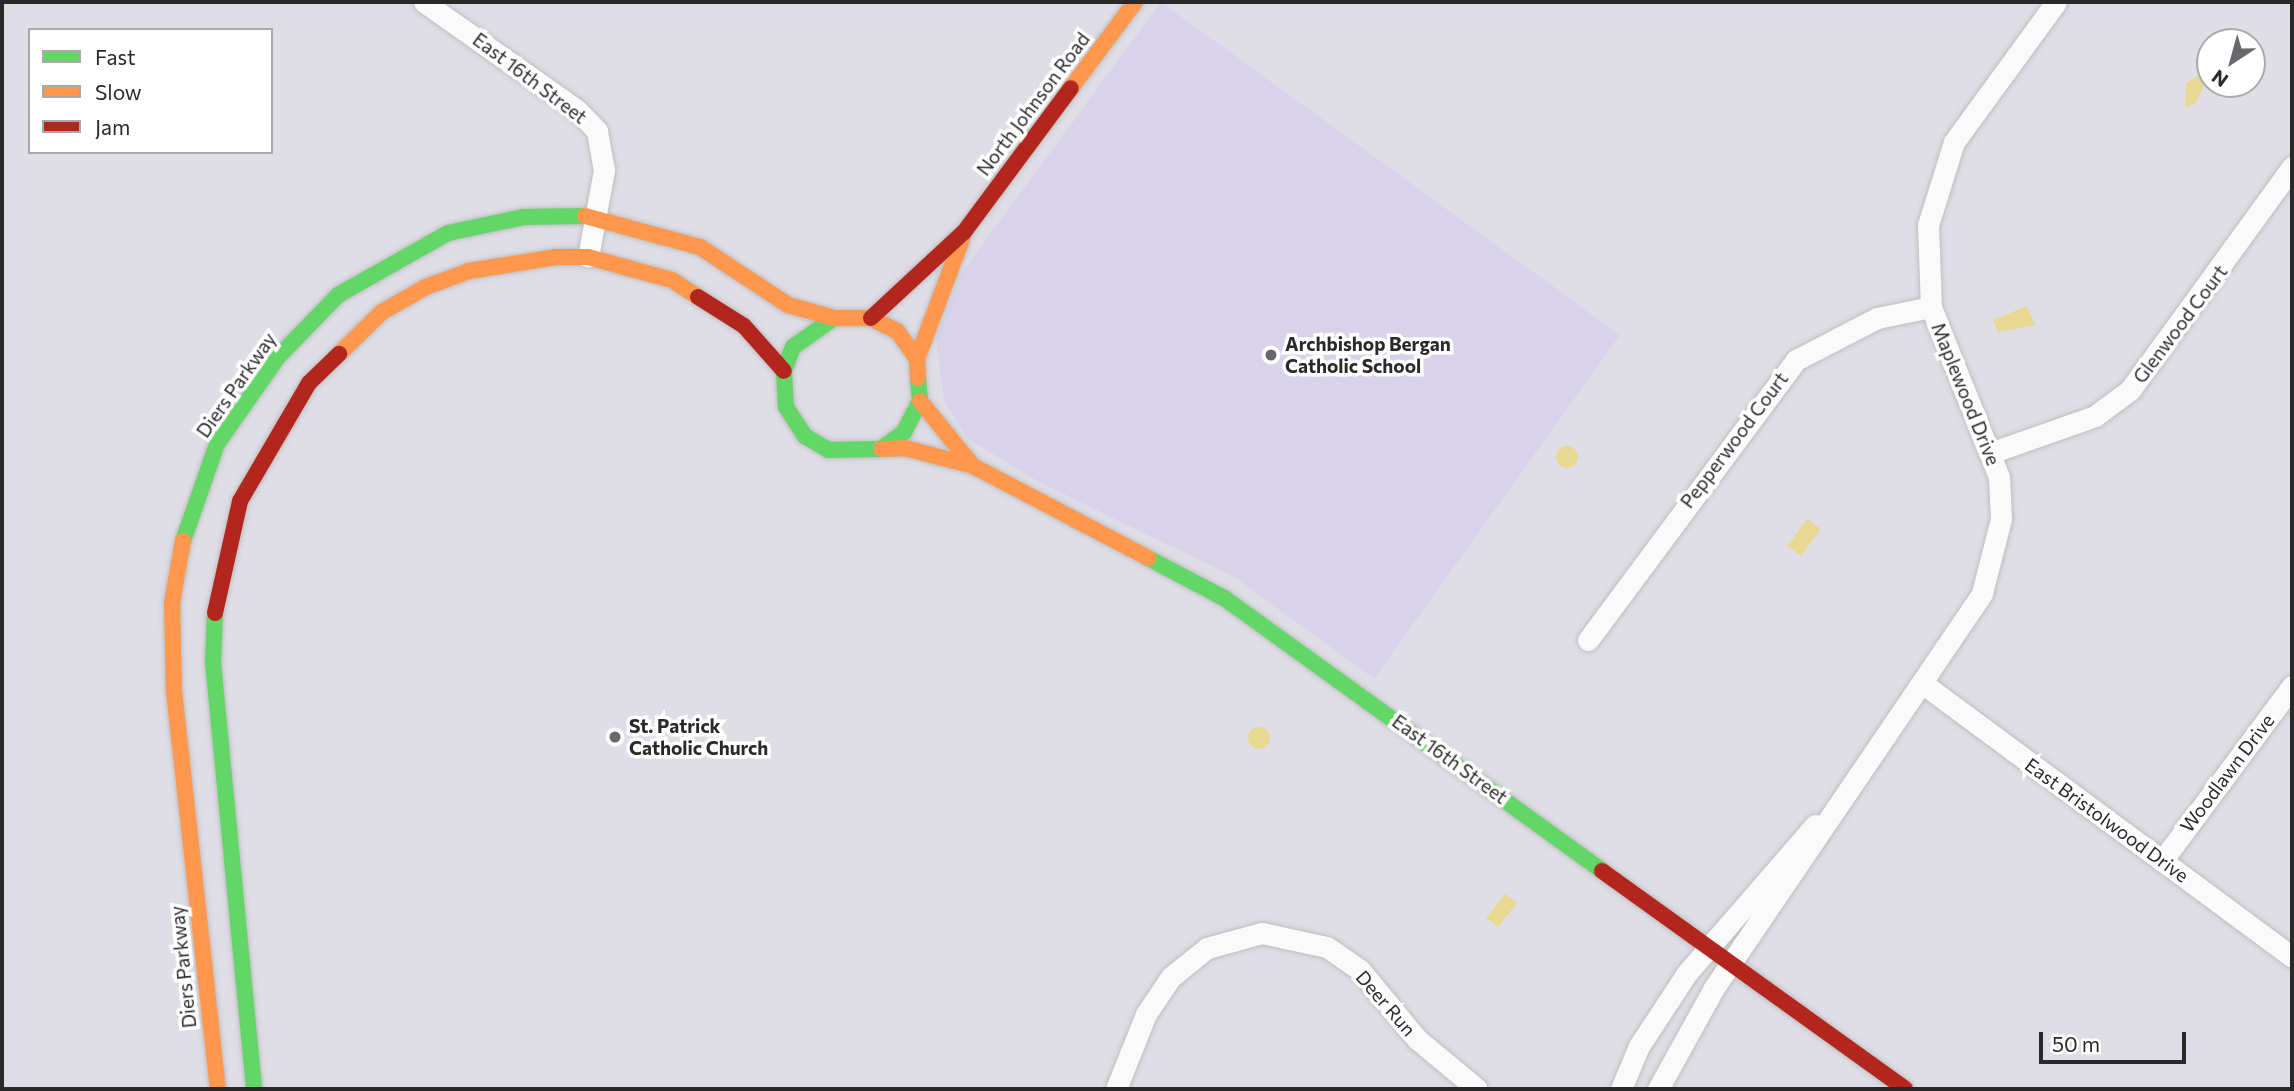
<!DOCTYPE html>
<html>
<head>
<meta charset="utf-8">
<style>
	body { margin:0 }
	#map { position:relative; width:2294px; height:1091px; overflow:hidden; background:#dfdee7; font-family:Commissioner,sans-serif }
	div>[style] { position:absolute }
	.education>* { inset:0; background:#d8d3ea }
	.water>* { inset:0; background:#e8d892 }
	.round { border-radius:50% }
	.roads { filter:drop-shadow(0 0 2px #bebebf) drop-shadow(0 0 2px #bebebf) }
	.street>* { height:21px; margin:-10.5px; padding:0 10.5px; transform-origin:10.5px; border-radius:10.5px; background:#fafafb }
	.fast>* { height:16px; margin:-8px; padding:0 8px; transform-origin:8px; border-radius:8px; background:#63d668 }
	.slow>* { height:16px; margin:-8px; padding:0 8px; transform-origin:8px; border-radius:8px; background:#ff974d }
	.jam>* { height:16px; margin:-8px; padding:0 8px; transform-origin:8px; border-radius:8px; background:#b3261e }
	.dots>* { width:19px; height:19px; translate:-50% -50%; box-sizing:border-box; border:4px solid #fff; border-radius:50% }
	span { translate:-50% -50%; white-space:nowrap; text-align:center; line-height:1.15; -webkit-text-stroke:7px #fff; paint-order:stroke }
	.street-label { font-size:19px; color:#292929 }
	.poi-label { font-size:19px; color:#292929; font-weight:700 }
	.left { translate:0 -50%; text-align:left }
	.frame { position:absolute; inset:0; border:4px solid #292929; pointer-events:none }
	.legend { position:absolute; left:28px; top:28px; width:245px; height:126px; box-sizing:border-box; background:#fff; border:2px solid #a9a9a9; margin:0; padding:9px 12px; list-style:none; font-size:21px; color:#292929 }
	.legend li { display:flex; align-items:center; gap:14px; height:35px }
	.legend b { width:35px; border:2px solid #a9a9a9 }
	.north { position:absolute; left:2196px; top:28px; width:70px; height:70px; box-sizing:border-box; background:#fff; border:2px solid #a9a9a9; border-radius:50%; rotate:216deg; font-size:19px; font-weight:700; line-height:28px; text-align:center; color:#292929 }
	.north::after { content:''; display:block; margin:auto; width:24px; height:32px; background:#69686c; clip-path:polygon(50% 0,100% 100%,50% 72%,0 100%) }
	.scale { position:absolute; left:2039px; top:1032px; width:147px; height:32px; box-sizing:border-box; border:4px solid #292929; border-top:0; padding-left:9px; font-size:21px; line-height:24px; white-space:nowrap; color:#292929; -webkit-text-stroke:5px #fff; paint-order:stroke }
</style>
</head>
<body>
<div id="map">
	<div class="education">
		<div style="clip-path:polygon(1161px 2px,1620px 335px,1374px 679px,1236px 578px,1037px 481px,967px 438px,944px 400px,936px 339px,960px 275px)"></div>
	</div>
	<div class="water">
		<div style="clip-path:polygon(2201px 74px,2205px 83px,2196px 103px,2185px 108px,2186px 83px)"></div>
		<div style="clip-path:polygon(2027px 306px,2035px 325px,1998px 332px,1993px 320px)"></div>
		<div class="round" style="left:1556px;top:446px;width:22px;height:22px"></div>
		<div style="clip-path:polygon(1807px 519px,1821px 529px,1801px 556px,1787px 546px)"></div>
		<div class="round" style="left:1248px;top:727px;width:22px;height:22px"></div>
		<div style="clip-path:polygon(1505px 894px,1517px 903px,1498px 927px,1486px 918px)"></div>
	</div>
	<div class="roads">
		<div class="street">
			<div style="left:424px;top:2px;width:187px;rotate:35.2deg"></div>
			<div style="left:577px;top:110px;width:29px;rotate:46deg"></div>
			<div style="left:597px;top:131px;width:40px;rotate:80deg"></div>
			<div style="left:604px;top:170px;width:88px;rotate:100.4deg"></div>
			<div style="left:1993px;top:452px;width:108px;rotate:-19.4deg"></div>
			<div style="left:2095px;top:416px;width:44px;rotate:-36.6deg"></div>
			<div style="left:2130px;top:390px;width:276px;rotate:-54deg"></div>
			<div style="left:1588px;top:640px;width:349px;rotate:-53.4deg"></div>
			<div style="left:1796px;top:360px;width:91px;rotate:-27.4deg"></div>
			<div style="left:1877px;top:318px;width:55px;rotate:-11.5deg"></div>
			<div style="left:1922px;top:683px;width:460px;rotate:36.5deg"></div>
			<div style="left:2162px;top:861px;width:218px;rotate:-53.4deg"></div>
			<div style="left:1116px;top:1089px;width:81px;rotate:-68.2deg"></div>
			<div style="left:1146px;top:1014px;width:45px;rotate:-56deg"></div>
			<div style="left:1171px;top:977px;width:46px;rotate:-38.9deg"></div>
			<div style="left:1207px;top:948px;width:57px;rotate:-15.3deg"></div>
			<div style="left:1262px;top:933px;width:66px;rotate:12.2deg"></div>
			<div style="left:1327px;top:947px;width:40px;rotate:34.9deg"></div>
			<div style="left:1360px;top:970px;width:89px;rotate:50.4deg"></div>
			<div style="left:1417px;top:1039px;width:78px;rotate:39.8deg"></div>
			<div style="left:1621px;top:1089px;width:47px;rotate:-67.3deg"></div>
			<div style="left:1639px;top:1046px;width:87px;rotate:-56.7deg"></div>
			<div style="left:1687px;top:973px;width:196px;rotate:-49.1deg"></div>
			<div style="left:1658px;top:1089px;width:115px;rotate:-61deg"></div>
			<div style="left:1714px;top:988px;width:477px;rotate:-55.8deg"></div>
			<div style="left:1982px;top:593px;width:76px;rotate:-75.6deg"></div>
			<div style="left:2001px;top:519px;width:42px;rotate:-92.7deg"></div>
			<div style="left:1999px;top:477px;width:183px;rotate:-111.8deg"></div>
			<div style="left:1931px;top:307px;width:82px;rotate:-92.1deg"></div>
			<div style="left:1928px;top:225px;width:87px;rotate:-72.6deg"></div>
			<div style="left:1954px;top:142px;width:173px;rotate:-53.9deg"></div>
		</div>
		<div class="fast">
			<div style="left:834px;top:318px;width:50px;rotate:144.7deg"></div>
			<div style="left:793px;top:347px;width:26px;rotate:111deg"></div>
			<div style="left:784px;top:371px;width:36px;rotate:87deg"></div>
			<div style="left:786px;top:407px;width:35px;rotate:57deg"></div>
			<div style="left:805px;top:436px;width:27px;rotate:31deg"></div>
			<div style="left:828px;top:450px;width:53px;rotate:-1.1deg"></div>
			<div style="left:881px;top:449px;width:29px;rotate:-36deg"></div>
			<div style="left:904px;top:432px;width:35px;rotate:-63deg"></div>
			<div style="left:920px;top:401px;width:23px;rotate:-95deg"></div>
			<div style="left:183px;top:541px;width:103px;rotate:-70.7deg"></div>
			<div style="left:217px;top:444px;width:106px;rotate:-55deg"></div>
			<div style="left:278px;top:357px;width:86px;rotate:-45.9deg"></div>
			<div style="left:338px;top:295px;width:126px;rotate:-29.4deg"></div>
			<div style="left:448px;top:233px;width:78px;rotate:-11.9deg"></div>
			<div style="left:524px;top:217px;width:61px;rotate:-0.9deg"></div>
			<div style="left:1148px;top:558px;width:86px;rotate:27.8deg"></div>
			<div style="left:1224px;top:598px;width:466px;rotate:35.8deg"></div>
			<div style="left:215px;top:613px;width:49px;rotate:92.3deg"></div>
			<div style="left:213px;top:662px;width:429px;rotate:84.5deg"></div>
		</div>
		<div class="slow">
			<div style="left:1071px;top:88px;width:107px;rotate:-53.3deg"></div>
			<div style="left:585px;top:216px;width:119px;rotate:15.1deg"></div>
			<div style="left:700px;top:247px;width:105px;rotate:33.4deg"></div>
			<div style="left:788px;top:305px;width:48px;rotate:15.8deg"></div>
			<div style="left:834px;top:318px;width:37px"></div>
			<div style="left:871px;top:318px;width:30px;rotate:27deg"></div>
			<div style="left:898px;top:332px;width:33px;rotate:55deg"></div>
			<div style="left:917px;top:359px;width:19px;rotate:87deg"></div>
			<div style="left:339px;top:354px;width:60px;rotate:-44.3deg"></div>
			<div style="left:382px;top:312px;width:51px;rotate:-29.6deg"></div>
			<div style="left:426px;top:287px;width:46px;rotate:-20.4deg"></div>
			<div style="left:469px;top:271px;width:88px;rotate:-9.1deg"></div>
			<div style="left:556px;top:257px;width:32px"></div>
			<div style="left:588px;top:257px;width:87px;rotate:15.3deg"></div>
			<div style="left:672px;top:280px;width:31px;rotate:33deg"></div>
			<div style="left:917px;top:359px;width:128px;rotate:-69.4deg"></div>
			<div style="left:920px;top:401px;width:84px;rotate:50.8deg"></div>
			<div style="left:881px;top:449px;width:24px;rotate:-2deg"></div>
			<div style="left:905px;top:448px;width:70px;rotate:14.8deg"></div>
			<div style="left:973px;top:466px;width:198px;rotate:27.7deg"></div>
			<div style="left:183px;top:541px;width:63px;rotate:100.1deg"></div>
			<div style="left:172px;top:603px;width:88px;rotate:88.7deg"></div>
			<div style="left:174px;top:691px;width:400px;rotate:83.7deg"></div>
		</div>
		<div class="jam">
			<div style="left:698px;top:297px;width:54px;rotate:32.2deg"></div>
			<div style="left:744px;top:326px;width:60px;rotate:48.4deg"></div>
			<div style="left:871px;top:318px;width:127px;rotate:-42.8deg"></div>
			<div style="left:964px;top:232px;width:179px;rotate:-53.4deg"></div>
			<div style="left:215px;top:613px;width:115px;rotate:-77.4deg"></div>
			<div style="left:240px;top:501px;width:137px;rotate:-59.7deg"></div>
			<div style="left:309px;top:383px;width:42px;rotate:-44deg"></div>
			<div style="left:1602px;top:871px;width:373px;rotate:35.7deg"></div>
		</div>
	</div>
	<div class="dots">
		<div style="left:1271px;top:355px;background:#69686c"></div>
		<div style="left:615px;top:737px;background:#69686c"></div>
	</div>
	<div class="street-label">
		<span style="left:530px;top:78px;rotate:37deg">East 16th Street</span>
		<span style="left:1033px;top:104px;rotate:-53deg">North Johnson Road</span>
		<span style="left:2180px;top:324px;rotate:-53deg">Glenwood Court</span>
		<span style="left:236px;top:385px;rotate:-55deg">Diers Parkway</span>
		<span style="left:1966px;top:394px;rotate:68deg">Maplewood Drive</span>
		<span style="left:1734px;top:440px;rotate:-53deg">Pepperwood Court</span>
		<span style="left:1450px;top:759px;rotate:36deg">East 16th Street</span>
		<span style="left:2227px;top:773px;rotate:-53deg">Woodlawn Drive</span>
		<span style="left:2107px;top:820px;rotate:36deg">East Bristolwood Drive</span>
		<span style="left:183px;top:967px;rotate:-96deg">Diers Parkway</span>
		<span style="left:1386px;top:1003px;rotate:49deg">Deer Run</span>
	</div>
	<div class="poi-label">
		<span class="left" style="left:1285px;top:355px">Archbishop Bergan<br>Catholic School</span>
		<span class="left" style="left:629px;top:737px">St. Patrick<br>Catholic Church</span>
	</div>
	<div class="frame"></div>
	<ul class="legend">
	<li><b style="height:9px;background:#63d668"></b>Fast</li>
	<li><b style="height:9px;background:#ff974d"></b>Slow</li>
	<li><b style="height:9px;background:#b3261e"></b>Jam</li>
	</ul>
	<div class="north">N</div>
	<div class="scale">50 m</div>
</div>
</body>
</html>
